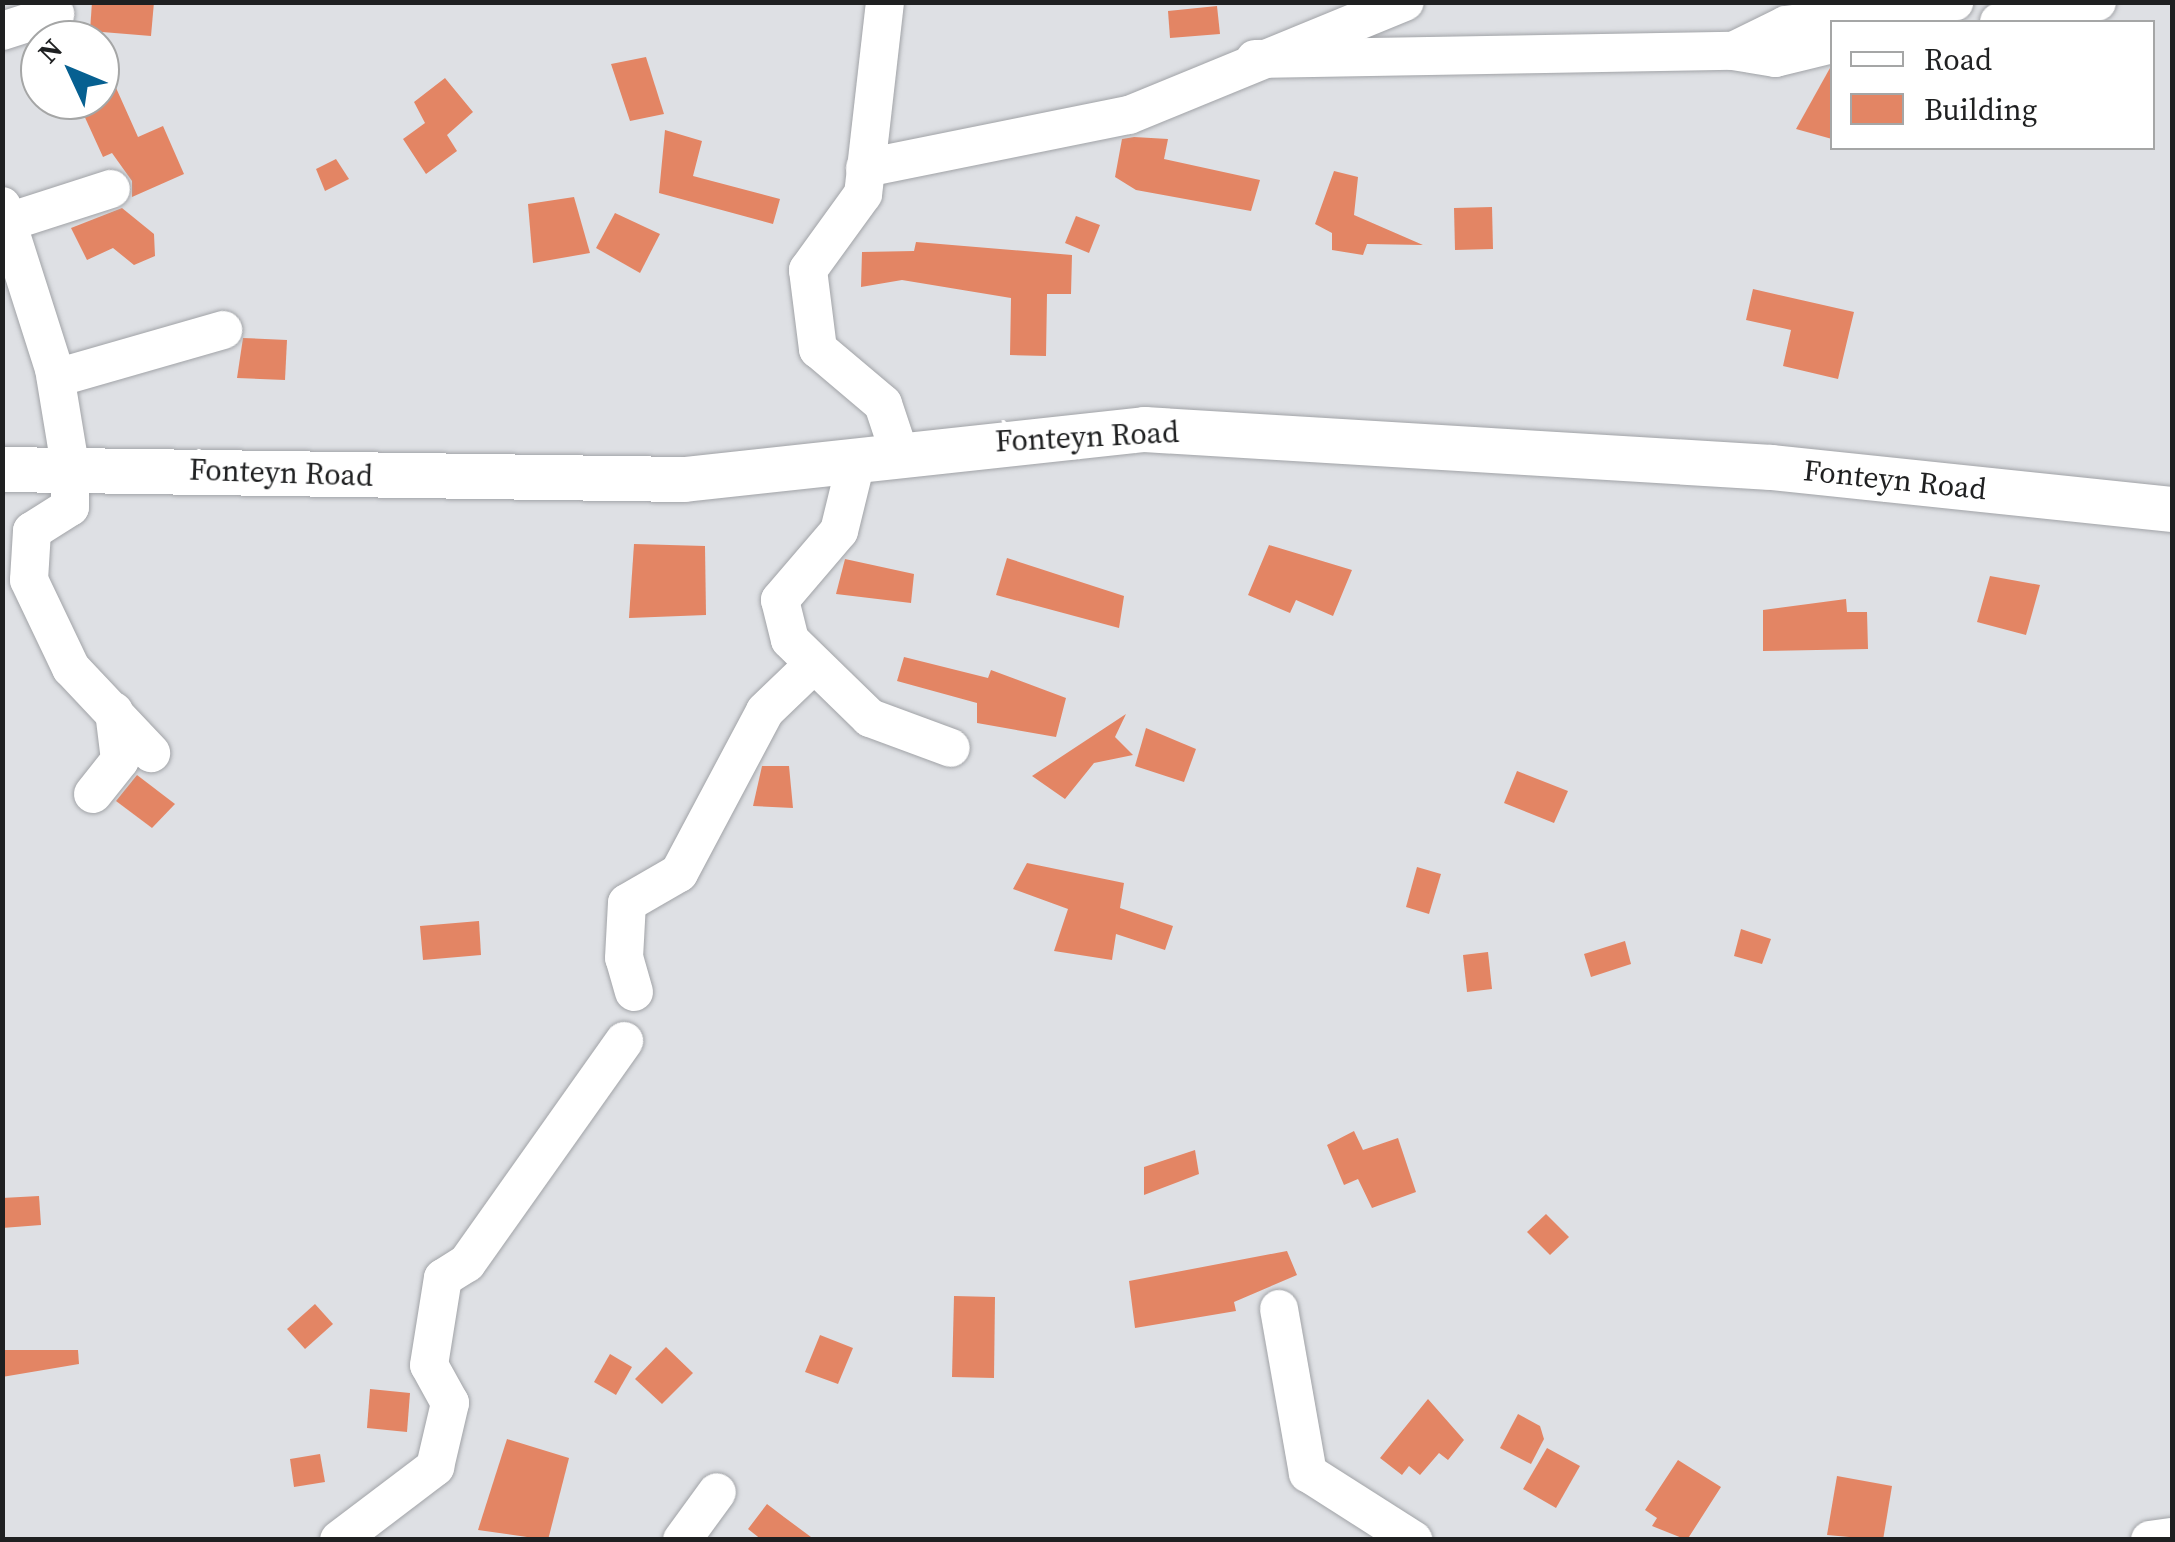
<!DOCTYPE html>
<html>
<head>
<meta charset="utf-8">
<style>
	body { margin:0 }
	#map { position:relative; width:2175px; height:1542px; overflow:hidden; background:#dee0e4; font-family:"Source Serif 4",serif }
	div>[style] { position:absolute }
	.building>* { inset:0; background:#e38564 }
	.roads { filter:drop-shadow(0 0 2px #a1a3a7) drop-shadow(0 0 2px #a1a3a7) }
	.minor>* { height:38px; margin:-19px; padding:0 19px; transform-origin:19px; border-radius:19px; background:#fff }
	.tertiary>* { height:45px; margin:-22.5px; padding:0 22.5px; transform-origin:22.5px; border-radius:22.5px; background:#fff }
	span { translate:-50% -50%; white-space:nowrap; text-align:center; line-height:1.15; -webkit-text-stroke:9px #fff; paint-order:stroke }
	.street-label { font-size:30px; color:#1f2021 }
	.frame { position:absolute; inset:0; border:5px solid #1f2021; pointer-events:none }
	.legend { position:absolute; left:1830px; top:20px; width:325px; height:130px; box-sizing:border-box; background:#fff; border:2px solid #a5a6a6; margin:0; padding:12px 18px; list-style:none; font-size:30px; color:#1f2021 }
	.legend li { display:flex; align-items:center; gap:20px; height:50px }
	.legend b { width:50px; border:2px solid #a5a6a6 }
	.north { position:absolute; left:20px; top:20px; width:100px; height:100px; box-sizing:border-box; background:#fff; border:2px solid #a5a6a6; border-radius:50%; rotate:314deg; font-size:28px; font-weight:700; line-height:40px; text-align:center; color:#1f2021 }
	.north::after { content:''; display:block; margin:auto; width:35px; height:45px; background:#066091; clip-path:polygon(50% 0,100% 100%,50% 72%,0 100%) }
</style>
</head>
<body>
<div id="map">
	<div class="building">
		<div style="clip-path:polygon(92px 2px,154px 2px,151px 36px,90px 31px)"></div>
		<div style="clip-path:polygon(1217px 6px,1220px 34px,1170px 38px,1168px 11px)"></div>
		<div style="clip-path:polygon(100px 52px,138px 137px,163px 126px,184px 174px,132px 197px,132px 181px,112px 153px,103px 157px,77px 100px,100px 100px)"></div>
		<div style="clip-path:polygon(646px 57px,664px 114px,630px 121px,611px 64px)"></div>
		<div style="clip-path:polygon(1832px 67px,1832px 139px,1796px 129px,1830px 68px)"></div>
		<div style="clip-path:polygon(445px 78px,473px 112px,447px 135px,457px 151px,426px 174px,403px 139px,425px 123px,414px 102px)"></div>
		<div style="clip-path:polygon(665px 130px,702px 141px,693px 176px,780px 199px,773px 224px,659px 193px)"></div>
		<div style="clip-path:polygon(1134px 137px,1168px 139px,1164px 159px,1260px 180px,1251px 211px,1136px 190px,1115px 177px,1122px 139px)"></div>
		<div style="clip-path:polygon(336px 159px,349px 179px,325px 191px,316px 169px)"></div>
		<div style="clip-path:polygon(1334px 171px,1358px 177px,1354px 215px,1423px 245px,1367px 244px,1363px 255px,1332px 250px,1332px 233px,1315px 224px)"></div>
		<div style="clip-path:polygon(574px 197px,590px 253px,533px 263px,528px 204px)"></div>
		<div style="clip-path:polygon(1492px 207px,1493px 249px,1455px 250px,1454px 208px)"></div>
		<div style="clip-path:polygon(122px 208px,154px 234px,155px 256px,134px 265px,113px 248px,87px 260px,71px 228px)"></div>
		<div style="clip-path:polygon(615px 213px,660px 234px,640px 273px,596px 248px)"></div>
		<div style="clip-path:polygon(1076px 216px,1100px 225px,1089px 253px,1065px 243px)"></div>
		<div style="clip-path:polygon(916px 242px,1072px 255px,1071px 294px,1047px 294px,1046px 356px,1010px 355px,1011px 298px,902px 280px,861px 287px,862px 252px,914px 251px)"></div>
		<div style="clip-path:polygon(1753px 289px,1854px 312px,1838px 379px,1783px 366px,1791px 330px,1746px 320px)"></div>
		<div style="clip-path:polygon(243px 338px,287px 340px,285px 380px,237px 378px)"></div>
		<div style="clip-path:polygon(634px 544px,705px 546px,706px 615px,629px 618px)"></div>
		<div style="clip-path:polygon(1269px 545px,1352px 570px,1333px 616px,1296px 600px,1290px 613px,1248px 595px)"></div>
		<div style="clip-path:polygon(1007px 558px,1124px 596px,1119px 628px,996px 595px)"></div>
		<div style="clip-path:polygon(845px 559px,914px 574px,911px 603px,836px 594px)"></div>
		<div style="clip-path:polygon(1990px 576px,2040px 585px,2026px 635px,1977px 622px)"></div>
		<div style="clip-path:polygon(1846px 599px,1847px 612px,1867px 612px,1868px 649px,1763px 651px,1763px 610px)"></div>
		<div style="clip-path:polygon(904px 657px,988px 678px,991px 670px,1066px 698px,1056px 737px,977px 723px,977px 703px,897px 681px)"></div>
		<div style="clip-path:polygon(1126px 714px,1115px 737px,1133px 755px,1094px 763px,1065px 799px,1032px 776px)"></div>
		<div style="clip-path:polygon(1146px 728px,1196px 749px,1184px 782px,1135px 766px)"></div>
		<div style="clip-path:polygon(762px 766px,789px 766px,793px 808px,753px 806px)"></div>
		<div style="clip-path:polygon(1517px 771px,1568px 791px,1554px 823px,1504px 803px)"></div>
		<div style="clip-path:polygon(137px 775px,175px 804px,152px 828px,116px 801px)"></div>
		<div style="clip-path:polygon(1027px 863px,1124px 883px,1120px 908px,1173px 926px,1165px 950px,1116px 934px,1112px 960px,1054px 951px,1068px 909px,1013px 889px)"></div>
		<div style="clip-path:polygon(1417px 867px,1441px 874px,1429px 914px,1406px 907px)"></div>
		<div style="clip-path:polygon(479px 921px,481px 955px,423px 960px,420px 926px)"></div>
		<div style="clip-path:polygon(1741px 929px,1771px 939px,1762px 964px,1734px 956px)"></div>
		<div style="clip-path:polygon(1625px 941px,1631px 964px,1591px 977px,1584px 954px)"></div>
		<div style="clip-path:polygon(1488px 952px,1492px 989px,1467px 992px,1463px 955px)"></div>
		<div style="clip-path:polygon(1354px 1131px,1363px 1150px,1398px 1138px,1416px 1192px,1372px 1208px,1358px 1179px,1344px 1185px,1327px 1145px)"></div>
		<div style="clip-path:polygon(1195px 1150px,1199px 1174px,1144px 1195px,1144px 1167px)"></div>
		<div style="clip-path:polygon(39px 1196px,41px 1225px,2px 1228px,2px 1198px)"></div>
		<div style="clip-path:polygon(1546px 1214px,1569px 1237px,1550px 1255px,1527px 1232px)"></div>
		<div style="clip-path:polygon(1287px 1251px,1297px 1275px,1234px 1302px,1236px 1311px,1135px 1328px,1129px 1281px)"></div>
		<div style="clip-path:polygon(954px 1296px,995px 1297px,994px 1378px,952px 1377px)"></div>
		<div style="clip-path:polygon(315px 1304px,333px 1324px,305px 1349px,287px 1329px)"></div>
		<div style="clip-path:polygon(820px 1335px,853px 1348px,838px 1384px,805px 1372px)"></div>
		<div style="clip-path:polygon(666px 1347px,693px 1373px,662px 1404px,635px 1379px)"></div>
		<div style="clip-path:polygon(2px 1350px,78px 1350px,79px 1364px,2px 1377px)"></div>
		<div style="clip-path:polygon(610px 1354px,632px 1367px,616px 1395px,594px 1382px)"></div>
		<div style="clip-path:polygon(370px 1389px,410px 1393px,407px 1432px,367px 1428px)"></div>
		<div style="clip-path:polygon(1428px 1399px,1464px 1440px,1448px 1460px,1439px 1453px,1420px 1475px,1409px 1466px,1402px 1475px,1380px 1458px)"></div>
		<div style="clip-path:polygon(1518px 1414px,1540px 1426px,1544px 1439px,1531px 1464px,1500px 1448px)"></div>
		<div style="clip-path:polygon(507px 1439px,569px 1458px,548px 1540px,478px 1530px)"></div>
		<div style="clip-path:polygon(1547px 1448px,1580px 1466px,1556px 1508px,1523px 1489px)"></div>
		<div style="clip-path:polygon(320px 1454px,325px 1482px,294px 1487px,290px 1459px)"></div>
		<div style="clip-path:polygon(1678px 1460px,1721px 1487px,1687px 1540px,1652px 1526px,1657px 1518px,1645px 1510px)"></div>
		<div style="clip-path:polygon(1837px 1476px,1892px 1486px,1883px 1540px,1827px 1535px)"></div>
		<div style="clip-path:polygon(767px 1504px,784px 1517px,815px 1540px,762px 1540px,748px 1529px)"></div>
	</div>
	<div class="roads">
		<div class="minor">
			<div style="left:885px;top:2px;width:193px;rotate:96.5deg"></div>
			<div style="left:863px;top:194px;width:94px;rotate:125.9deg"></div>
			<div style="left:808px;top:270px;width:80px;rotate:82.8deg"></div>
			<div style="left:818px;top:349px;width:85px;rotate:40.2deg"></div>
			<div style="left:883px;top:404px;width:47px;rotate:71.6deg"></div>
			<div style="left:1999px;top:22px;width:100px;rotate:-11.5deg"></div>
			<div style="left:2px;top:31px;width:56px;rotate:-17.8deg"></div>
			<div style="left:1733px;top:51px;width:43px;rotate:9.5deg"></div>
			<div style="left:1775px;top:58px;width:59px;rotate:-13.8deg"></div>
			<div style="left:1255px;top:59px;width:478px;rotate:-1deg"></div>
			<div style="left:1733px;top:51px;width:59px;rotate:-26.1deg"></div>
			<div style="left:1786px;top:25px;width:170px;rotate:-7.8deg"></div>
			<div style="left:865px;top:168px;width:269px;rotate:-11.4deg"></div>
			<div style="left:1129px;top:115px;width:298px;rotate:-22.3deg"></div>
			<div style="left:2px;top:206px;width:171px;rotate:72.3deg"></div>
			<div style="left:54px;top:369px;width:98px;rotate:80.6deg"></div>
			<div style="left:70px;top:466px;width:41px;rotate:90deg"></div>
			<div style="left:70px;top:507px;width:45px;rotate:147.7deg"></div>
			<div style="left:32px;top:531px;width:49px;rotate:93.5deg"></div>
			<div style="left:29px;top:580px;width:98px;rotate:64.5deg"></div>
			<div style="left:71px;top:668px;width:117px;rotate:46.7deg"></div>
			<div style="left:8px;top:222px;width:108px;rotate:-17.8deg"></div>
			<div style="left:56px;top:378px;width:174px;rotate:-16deg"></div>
			<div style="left:856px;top:462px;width:71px;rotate:103.8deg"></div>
			<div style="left:839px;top:531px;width:91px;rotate:130.5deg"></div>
			<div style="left:780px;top:600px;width:41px;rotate:76deg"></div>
			<div style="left:790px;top:640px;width:112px;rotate:44.3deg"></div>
			<div style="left:870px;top:718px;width:86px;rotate:20.3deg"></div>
			<div style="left:93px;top:794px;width:43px;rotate:-51.5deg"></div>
			<div style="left:120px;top:760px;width:49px;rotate:-97deg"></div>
			<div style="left:634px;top:992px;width:35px;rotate:-106deg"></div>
			<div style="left:624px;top:958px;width:55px;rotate:-86.9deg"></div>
			<div style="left:627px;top:903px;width:60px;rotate:-30deg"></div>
			<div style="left:679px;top:873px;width:183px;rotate:-62deg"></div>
			<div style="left:765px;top:711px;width:66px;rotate:-43.8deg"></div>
			<div style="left:1279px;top:1309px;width:167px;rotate:80deg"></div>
			<div style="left:1308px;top:1473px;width:125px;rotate:32.5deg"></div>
			<div style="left:339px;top:1540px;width:121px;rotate:-37.2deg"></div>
			<div style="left:435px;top:1467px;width:66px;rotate:-76.8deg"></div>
			<div style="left:450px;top:1403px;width:43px;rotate:-118.9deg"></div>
			<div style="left:429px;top:1365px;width:88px;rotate:-80.9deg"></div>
			<div style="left:443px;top:1278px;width:28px;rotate:-32deg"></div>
			<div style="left:467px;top:1263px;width:272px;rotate:-54.7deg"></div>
			<div style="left:682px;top:1540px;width:59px;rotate:-53.9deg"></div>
			<div style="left:2150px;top:1540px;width:22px;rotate:-8deg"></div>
		</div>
		<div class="tertiary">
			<div style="left:2px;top:469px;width:682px;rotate:0.84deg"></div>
			<div style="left:684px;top:479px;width:463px;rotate:-6.2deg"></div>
			<div style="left:1144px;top:429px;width:628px;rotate:3.47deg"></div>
			<div style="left:1771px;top:467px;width:403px;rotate:6deg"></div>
		</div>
	</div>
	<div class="street-label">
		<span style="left:1087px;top:437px;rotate:-3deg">Fonteyn Road</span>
		<span style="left:281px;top:473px;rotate:2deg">Fonteyn Road</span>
		<span style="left:1895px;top:480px;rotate:6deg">Fonteyn Road</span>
	</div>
	<div class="frame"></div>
	<ul class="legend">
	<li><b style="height:12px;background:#fff"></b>Road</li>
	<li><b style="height:28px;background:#e38564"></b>Building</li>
	</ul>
	<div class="north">N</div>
</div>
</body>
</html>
